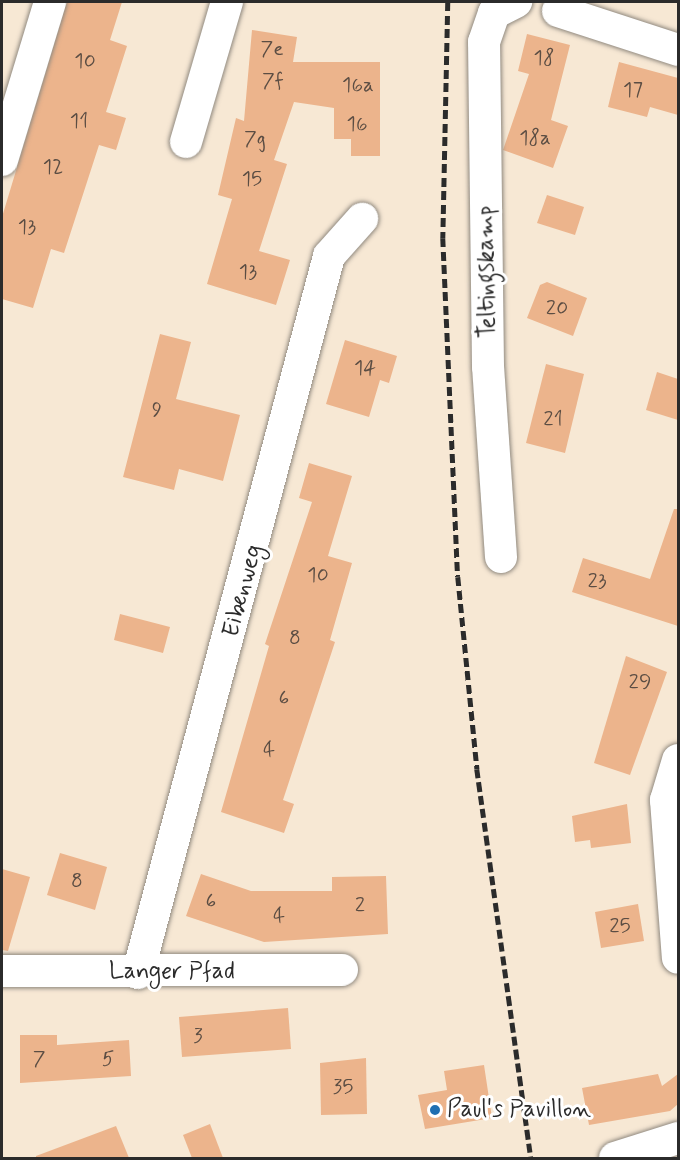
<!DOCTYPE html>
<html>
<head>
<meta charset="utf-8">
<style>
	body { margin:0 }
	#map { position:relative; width:680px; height:1160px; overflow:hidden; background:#f7e8d4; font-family:Mynerve,sans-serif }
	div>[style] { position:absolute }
	.building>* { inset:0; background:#ecb48c }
	.roads { filter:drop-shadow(0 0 2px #918a80) drop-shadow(0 0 2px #918a80) }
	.minor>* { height:32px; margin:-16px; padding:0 16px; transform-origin:16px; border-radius:16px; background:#fff }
	.rail>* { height:4.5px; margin-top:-2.25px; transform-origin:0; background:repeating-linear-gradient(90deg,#2b2b2b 0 9px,transparent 0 13.5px) }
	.dots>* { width:16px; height:16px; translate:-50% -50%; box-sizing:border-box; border:3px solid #fff; border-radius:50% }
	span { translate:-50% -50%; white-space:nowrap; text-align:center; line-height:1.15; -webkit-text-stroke:6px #fff; paint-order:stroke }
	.number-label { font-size:21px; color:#5b4d43 }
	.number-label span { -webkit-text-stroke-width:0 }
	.street-label { font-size:24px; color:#2b2b2b }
	.poi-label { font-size:24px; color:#2b2b2b }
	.left { translate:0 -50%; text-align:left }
	.frame { position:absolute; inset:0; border:3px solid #2b2b2b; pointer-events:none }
</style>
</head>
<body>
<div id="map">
	<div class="building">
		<div style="clip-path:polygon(67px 2px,122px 2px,110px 40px,127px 46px,106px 112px,126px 118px,116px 150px,99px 145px,64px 253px,51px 249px,33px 308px,2px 299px,2px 217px)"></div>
		<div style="clip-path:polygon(252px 30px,297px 37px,293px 62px,380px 62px,380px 156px,351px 156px,351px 139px,334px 139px,334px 108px,294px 102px,274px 160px,287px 164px,259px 251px,290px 260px,276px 305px,207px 284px,232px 199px,218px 195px,236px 118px,244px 121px)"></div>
		<div style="clip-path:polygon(527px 34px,570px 45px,551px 120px,568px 126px,553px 168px,503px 150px,529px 74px,518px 71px)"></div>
		<div style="clip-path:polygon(619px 62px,678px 78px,678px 115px,650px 107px,647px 117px,608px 107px)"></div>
		<div style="clip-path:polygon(547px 195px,584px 207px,575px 235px,537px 223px)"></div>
		<div style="clip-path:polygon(547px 282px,587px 298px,573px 336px,527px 318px,540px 285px)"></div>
		<div style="clip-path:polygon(160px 334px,191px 342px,176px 399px,240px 415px,223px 481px,179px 469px,174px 490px,123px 477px)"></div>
		<div style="clip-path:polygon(345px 340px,397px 356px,389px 383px,380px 380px,369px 417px,326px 404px)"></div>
		<div style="clip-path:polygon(546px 364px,584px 374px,565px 453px,526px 443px)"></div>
		<div style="clip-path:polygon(657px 372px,678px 379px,678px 420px,646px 410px)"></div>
		<div style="clip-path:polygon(309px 463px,352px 476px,328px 556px,352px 563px,330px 640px,335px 642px,283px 800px,294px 804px,284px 833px,221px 812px,269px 646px,265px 644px,312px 502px,299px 498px)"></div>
		<div style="clip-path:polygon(674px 509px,678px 509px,678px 626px,572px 592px,583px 558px,650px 579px)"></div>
		<div style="clip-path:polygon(120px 614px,170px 627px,163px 653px,114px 640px)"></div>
		<div style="clip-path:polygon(626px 656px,667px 672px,630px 775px,594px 763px)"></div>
		<div style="clip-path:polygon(627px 804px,631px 843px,591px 848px,590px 840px,575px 842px,572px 816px)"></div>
		<div style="clip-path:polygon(60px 853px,107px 867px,95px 910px,47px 895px)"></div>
		<div style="clip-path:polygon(2px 869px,30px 877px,8px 951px,2px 950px)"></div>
		<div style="clip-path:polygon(201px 874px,251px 891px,332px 891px,332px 877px,386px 876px,388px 934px,264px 942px,186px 916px)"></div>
		<div style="clip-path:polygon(638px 904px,644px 941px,601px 948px,595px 912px)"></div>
		<div style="clip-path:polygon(288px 1008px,291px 1049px,182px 1057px,179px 1017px)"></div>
		<div style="clip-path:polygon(20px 1035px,57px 1035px,57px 1045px,129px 1040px,131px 1076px,20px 1083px)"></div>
		<div style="clip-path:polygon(366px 1058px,367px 1114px,321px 1115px,320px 1063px)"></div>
		<div style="clip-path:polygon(484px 1065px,492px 1118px,425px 1129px,418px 1095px,447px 1090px,444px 1071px)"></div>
		<div style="clip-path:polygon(658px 1074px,662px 1086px,678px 1074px,678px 1104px,670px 1111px,589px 1125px,582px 1088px)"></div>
		<div style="clip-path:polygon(210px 1124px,223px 1158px,192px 1158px,183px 1135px)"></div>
		<div style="clip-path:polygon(116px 1126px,129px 1158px,36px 1158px,36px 1156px)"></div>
	</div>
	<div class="roads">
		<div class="minor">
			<div style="left:558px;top:11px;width:126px;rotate:18deg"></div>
			<div style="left:186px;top:142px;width:146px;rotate:-73.7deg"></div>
			<div style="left:2px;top:160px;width:165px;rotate:-73.1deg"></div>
			<div style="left:501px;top:557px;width:190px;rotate:-93.9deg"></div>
			<div style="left:488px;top:367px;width:325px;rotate:-90.7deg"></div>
			<div style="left:484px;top:42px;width:31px;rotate:-71deg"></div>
			<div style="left:494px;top:13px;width:25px;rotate:-27deg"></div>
			<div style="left:678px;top:760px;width:42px;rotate:106.7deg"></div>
			<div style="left:666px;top:800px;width:158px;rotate:85.7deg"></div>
			<div style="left:2px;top:971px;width:340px;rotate:-0.2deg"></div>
			<div style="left:138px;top:973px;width:742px;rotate:-75.08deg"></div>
			<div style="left:329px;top:256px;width:50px;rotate:-48.3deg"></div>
			<div style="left:615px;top:1158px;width:66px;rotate:-17.6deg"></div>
		</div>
	</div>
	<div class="rail">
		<div style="left:448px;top:2px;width:236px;rotate:91.2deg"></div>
		<div style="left:443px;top:238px;width:339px;rotate:87.5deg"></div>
		<div style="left:458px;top:577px;width:193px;rotate:84.3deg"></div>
		<div style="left:477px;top:769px;width:393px;rotate:82.1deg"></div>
	</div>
	<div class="dots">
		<div style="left:435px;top:1110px;background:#1f6fb2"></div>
	</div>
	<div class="number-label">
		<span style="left:272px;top:49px">7e</span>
		<span style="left:544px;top:58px">18</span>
		<span style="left:85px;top:61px">10</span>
		<span style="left:273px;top:81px">7f</span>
		<span style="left:358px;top:85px">16a</span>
		<span style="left:633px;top:90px">17</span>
		<span style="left:79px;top:121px">11</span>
		<span style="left:357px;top:124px">16</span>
		<span style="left:535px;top:138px">18a</span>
		<span style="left:255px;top:139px">7g</span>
		<span style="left:53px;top:167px">12</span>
		<span style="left:252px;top:179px">15</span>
		<span style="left:27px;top:227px">13</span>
		<span style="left:248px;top:272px">13</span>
		<span style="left:557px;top:308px">20</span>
		<span style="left:365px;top:368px">14</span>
		<span style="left:157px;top:410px">9</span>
		<span style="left:553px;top:419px">21</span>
		<span style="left:318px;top:575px">10</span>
		<span style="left:597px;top:581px">23</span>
		<span style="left:295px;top:638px">8</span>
		<span style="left:640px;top:682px">29</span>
		<span style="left:284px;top:698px">6</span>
		<span style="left:269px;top:750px">4</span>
		<span style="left:77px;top:881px">8</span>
		<span style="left:211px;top:901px">6</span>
		<span style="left:360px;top:905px">2</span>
		<span style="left:279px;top:916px">4</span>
		<span style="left:620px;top:926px">25</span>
		<span style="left:198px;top:1036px">3</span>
		<span style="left:39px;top:1059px">7</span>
		<span style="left:108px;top:1059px">5</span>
		<span style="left:343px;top:1087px">35</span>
	</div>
	<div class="street-label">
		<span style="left:487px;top:272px;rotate:-91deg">Teltingskamp</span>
		<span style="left:243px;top:591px;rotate:-75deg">Eibenweg</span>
		<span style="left:172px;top:972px">Langer Pfad</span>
	</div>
	<div class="poi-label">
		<span class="left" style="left:447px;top:1110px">Paul's Pavillon</span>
	</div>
	<div class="frame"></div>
</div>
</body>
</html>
